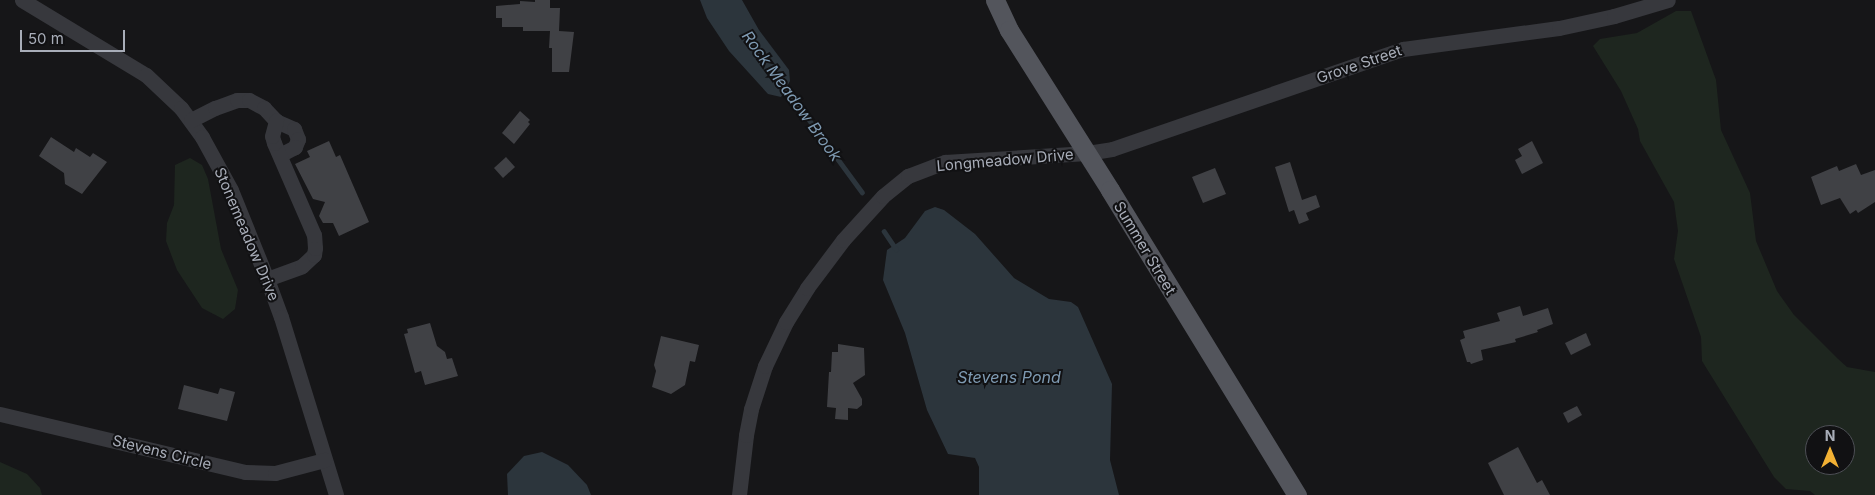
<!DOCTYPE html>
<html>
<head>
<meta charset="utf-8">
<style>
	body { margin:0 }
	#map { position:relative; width:1875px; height:495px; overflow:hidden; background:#161618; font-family:Inter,sans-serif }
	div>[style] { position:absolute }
	.green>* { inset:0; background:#1e261f }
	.water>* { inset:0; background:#2c353c }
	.stream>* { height:4.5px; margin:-2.25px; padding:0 2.25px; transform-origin:2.25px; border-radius:2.25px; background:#2c353c }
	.building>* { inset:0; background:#404145 }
	.minor>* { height:15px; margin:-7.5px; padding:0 7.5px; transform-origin:7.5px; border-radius:7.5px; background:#37383d }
	.major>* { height:19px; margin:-9.5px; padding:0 9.5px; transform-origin:9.5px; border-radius:9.5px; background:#53555c }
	span { translate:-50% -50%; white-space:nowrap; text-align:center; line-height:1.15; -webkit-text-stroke:4px #111113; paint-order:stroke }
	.street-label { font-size:15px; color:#a8adb8 }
	.water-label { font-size:16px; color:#7f9bb3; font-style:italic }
	.north { position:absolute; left:1805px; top:425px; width:50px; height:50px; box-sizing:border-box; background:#111113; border:1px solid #4d4f55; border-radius:50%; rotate:0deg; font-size:14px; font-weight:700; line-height:20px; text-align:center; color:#a8adb8 }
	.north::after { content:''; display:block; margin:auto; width:18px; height:22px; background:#f2b134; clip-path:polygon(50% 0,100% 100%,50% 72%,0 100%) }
	.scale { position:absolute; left:20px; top:30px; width:105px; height:22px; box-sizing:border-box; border:2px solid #a8adb8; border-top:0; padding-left:6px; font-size:15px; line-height:18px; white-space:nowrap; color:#a8adb8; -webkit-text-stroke:4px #111113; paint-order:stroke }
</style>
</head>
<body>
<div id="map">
	<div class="green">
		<div style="clip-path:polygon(evenodd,1676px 11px,1691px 11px,1716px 80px,1721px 130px,1750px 193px,1756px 241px,1777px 291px,1794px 315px,1837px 358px,1847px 367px,1875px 372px,1875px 495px,1815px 495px,1810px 491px,1786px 489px,1774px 477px,1702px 361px,1701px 337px,1674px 259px,1678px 231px,1674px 202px,1640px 141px,1638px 129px,1621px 91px,1593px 46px,1600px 39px,1637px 33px,1676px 11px,1815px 435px,1845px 435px,1845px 465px,1815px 465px,1815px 435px)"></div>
		<div style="clip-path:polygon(190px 158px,202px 165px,208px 179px,221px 249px,238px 290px,235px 309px,223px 319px,202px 308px,177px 270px,166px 241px,167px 223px,174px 205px,175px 165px)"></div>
		<div style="clip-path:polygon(0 462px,27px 474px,40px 488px,42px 495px,0 495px)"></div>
	</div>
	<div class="water">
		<div style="clip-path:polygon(700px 0,742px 0,759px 30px,789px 70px,790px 81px,781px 97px,768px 94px,729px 51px,707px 18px)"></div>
		<div style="clip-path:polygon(935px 207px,944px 210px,975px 234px,1014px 278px,1049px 299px,1071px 302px,1078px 307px,1112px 384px,1110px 460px,1119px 495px,979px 495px,979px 467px,975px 458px,948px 454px,927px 410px,905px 333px,883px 280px,887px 250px,905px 238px,925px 211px)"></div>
		<div style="clip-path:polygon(542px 452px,568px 465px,587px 485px,591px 495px,508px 495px,507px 474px,524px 456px)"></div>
	</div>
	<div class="stream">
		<div style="left:783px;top:84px;width:134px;rotate:53.8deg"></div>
		<div style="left:884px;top:231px;width:22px;rotate:56deg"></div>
	</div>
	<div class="building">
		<div style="clip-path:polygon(535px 0,550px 0,550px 8px,560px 8px,559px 31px,574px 32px,569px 72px,552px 72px,552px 48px,549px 48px,550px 31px,523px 31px,523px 27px,502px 27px,502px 18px,496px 18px,496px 6px,520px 4px,520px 1px,535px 2px)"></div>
		<div style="clip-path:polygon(520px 111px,530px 120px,528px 122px,530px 124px,514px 144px,502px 133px)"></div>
		<div style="clip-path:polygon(51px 137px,74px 152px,76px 148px,90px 157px,93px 153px,107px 162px,82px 194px,65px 184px,64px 173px,39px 156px)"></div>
		<div style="clip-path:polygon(329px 141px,336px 157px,340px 155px,369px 222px,339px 236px,333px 223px,323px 223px,319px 216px,325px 202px,313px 199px,295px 164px,310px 157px,307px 151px)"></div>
		<div style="clip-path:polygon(1532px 141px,1543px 163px,1522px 174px,1515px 160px,1522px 156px,1518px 149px)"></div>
		<div style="clip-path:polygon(506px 157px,515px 167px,503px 178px,494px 168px)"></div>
		<div style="clip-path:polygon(1290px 162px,1302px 200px,1316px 195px,1320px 207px,1306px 213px,1309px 220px,1299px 224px,1294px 210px,1289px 212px,1275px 167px)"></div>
		<div style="clip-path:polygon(1856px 164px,1861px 175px,1875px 170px,1875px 202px,1858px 213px,1856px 210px,1850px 214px,1840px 198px,1821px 205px,1811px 177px,1837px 166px,1839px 171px)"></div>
		<div style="clip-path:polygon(1215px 168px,1226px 194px,1203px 203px,1192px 177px)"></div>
		<div style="clip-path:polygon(1520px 306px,1523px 316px,1548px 308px,1553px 324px,1537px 330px,1538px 332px,1515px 339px,1516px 342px,1481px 350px,1483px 360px,1471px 364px,1470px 362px,1467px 362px,1460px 340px,1465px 338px,1463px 331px,1500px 321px,1497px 313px)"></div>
		<div style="clip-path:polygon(430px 323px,437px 346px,445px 352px,447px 359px,452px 358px,458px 376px,425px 385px,421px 371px,415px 373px,404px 334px,408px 333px,407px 329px)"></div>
		<div style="clip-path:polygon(1586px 333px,1591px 345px,1571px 355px,1565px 343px)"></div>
		<div style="clip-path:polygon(661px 336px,699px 345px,695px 362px,690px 361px,685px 385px,671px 394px,652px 387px,656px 371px,654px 365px)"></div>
		<div style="clip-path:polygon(838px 344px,864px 348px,865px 375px,853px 383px,862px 399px,862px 405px,857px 409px,848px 408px,848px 420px,835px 419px,836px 408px,827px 407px,829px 372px,831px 372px,832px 352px,838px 352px)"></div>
		<div style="clip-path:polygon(184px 385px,218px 394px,220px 388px,235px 392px,227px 421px,178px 409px)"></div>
		<div style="clip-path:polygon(1577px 406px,1582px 415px,1568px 423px,1563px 413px)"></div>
		<div style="clip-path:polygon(1518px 447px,1537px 483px,1542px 480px,1550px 495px,1504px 495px,1488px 463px)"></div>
	</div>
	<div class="minor">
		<div style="left:22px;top:0;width:145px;rotate:31.2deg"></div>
		<div style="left:146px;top:75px;width:48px;rotate:43.3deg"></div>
		<div style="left:181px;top:108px;width:36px;rotate:54deg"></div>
		<div style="left:202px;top:137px;width:60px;rotate:61.3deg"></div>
		<div style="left:231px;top:190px;width:96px;rotate:68deg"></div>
		<div style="left:267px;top:279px;width:40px;rotate:69.8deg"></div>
		<div style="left:281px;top:317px;width:186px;rotate:72.8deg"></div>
		<div style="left:191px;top:120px;width:27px;rotate:-27deg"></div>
		<div style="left:215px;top:108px;width:23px;rotate:-20deg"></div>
		<div style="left:237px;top:100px;width:12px"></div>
		<div style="left:249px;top:100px;width:17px;rotate:28deg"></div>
		<div style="left:264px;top:108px;width:18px;rotate:47deg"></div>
		<div style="left:276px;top:121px;width:20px;rotate:24deg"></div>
		<div style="left:294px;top:129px;width:11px;rotate:68deg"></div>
		<div style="left:298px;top:139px;width:9px;rotate:111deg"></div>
		<div style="left:295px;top:147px;width:17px;rotate:152deg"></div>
		<div style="left:267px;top:279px;width:37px;rotate:-20deg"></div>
		<div style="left:302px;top:266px;width:16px;rotate:-43deg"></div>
		<div style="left:314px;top:255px;width:7px;rotate:-82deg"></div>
		<div style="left:315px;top:248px;width:13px;rotate:-94deg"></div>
		<div style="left:314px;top:235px;width:100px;rotate:-113.5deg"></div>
		<div style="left:274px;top:143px;width:7px;rotate:-106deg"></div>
		<div style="left:272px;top:136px;width:16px;rotate:-75deg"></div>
		<div style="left:0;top:414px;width:252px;rotate:13.3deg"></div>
		<div style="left:245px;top:472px;width:30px;rotate:2deg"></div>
		<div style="left:275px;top:473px;width:51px;rotate:-14.9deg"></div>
		<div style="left:739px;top:495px;width:60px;rotate:-83.3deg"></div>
		<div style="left:746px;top:435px;width:26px;rotate:-79deg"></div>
		<div style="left:751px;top:409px;width:45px;rotate:-72deg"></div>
		<div style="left:765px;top:366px;width:49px;rotate:-64.5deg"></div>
		<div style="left:786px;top:322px;width:40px;rotate:-58deg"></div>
		<div style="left:807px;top:288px;width:60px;rotate:-53.1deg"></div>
		<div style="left:843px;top:240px;width:59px;rotate:-47.7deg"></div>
		<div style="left:883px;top:196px;width:32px;rotate:-39deg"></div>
		<div style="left:908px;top:176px;width:40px;rotate:-21deg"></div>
		<div style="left:945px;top:162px;width:142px;rotate:-3.6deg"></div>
		<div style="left:1087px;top:153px;width:25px;rotate:-9deg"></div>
		<div style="left:1112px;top:149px;width:308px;rotate:-19deg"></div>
		<div style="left:1403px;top:49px;width:157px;rotate:-7.7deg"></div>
		<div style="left:1559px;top:28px;width:56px;rotate:-12.3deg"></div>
		<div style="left:1614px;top:16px;width:56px;rotate:-16.5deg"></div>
	</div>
	<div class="major">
		<div style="left:995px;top:0;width:33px;rotate:65deg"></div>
		<div style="left:1009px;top:30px;width:189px;rotate:57.7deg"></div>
		<div style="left:1110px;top:190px;width:358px;rotate:58.5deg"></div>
	</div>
	<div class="street-label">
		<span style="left:1359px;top:64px;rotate:-19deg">Grove Street</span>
		<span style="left:1005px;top:160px;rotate:-5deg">Longmeadow Drive</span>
		<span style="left:247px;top:234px;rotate:67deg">Stonemeadow Drive</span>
		<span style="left:1145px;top:248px;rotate:59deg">Summer Street</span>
		<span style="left:162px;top:452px;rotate:14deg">Stevens Circle</span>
	</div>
	<div class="water-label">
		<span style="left:792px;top:96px;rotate:54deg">Rock Meadow Brook</span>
		<span style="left:1009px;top:377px">Stevens Pond</span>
	</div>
	<div class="north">N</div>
	<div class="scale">50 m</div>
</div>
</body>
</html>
